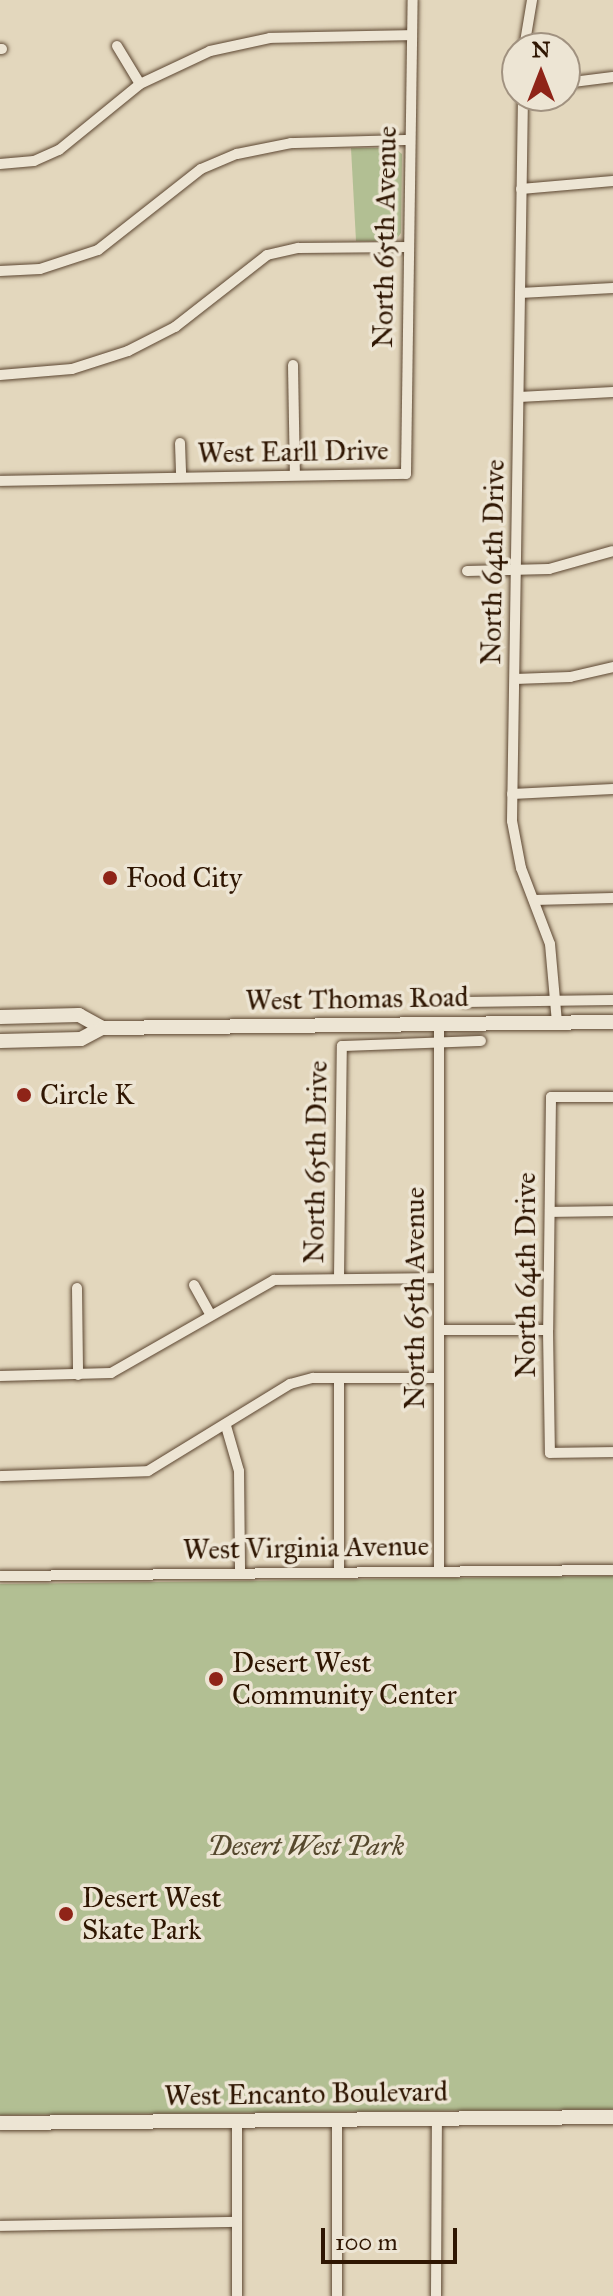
<!DOCTYPE html>
<html>
<head>
<meta charset="utf-8">
<style>
	body { margin:0 }
	#map { position:relative; width:613px; height:2296px; overflow:hidden; background:#e3d7bd; font-family:"IM FELL Great Primer",serif }
	div>[style] { position:absolute }
	.green>* { inset:0; background:#b2bf93 }
	.roads { filter:drop-shadow(0 0 2px #5c4631) drop-shadow(0 0 2px #5c4631) }
	.street>* { height:10px; margin:-5px; padding:0 5px; transform-origin:5px; border-radius:5px; background:#ede5d4 }
	.secondary>* { height:14px; margin:-7px; padding:0 7px; transform-origin:7px; border-radius:7px; background:#ede5d4 }
	.dots>* { width:22px; height:22px; translate:-50% -50%; box-sizing:border-box; border:4px solid #ede5d4; border-radius:50% }
	span { translate:-50% -50%; white-space:nowrap; text-align:center; line-height:1.15; -webkit-text-stroke:7px #ede5d4; paint-order:stroke }
	.street-label { font-size:28px; color:#2f1602 }
	.poi-label { font-size:28px; color:#2f1602 }
	.left { translate:0 -50%; text-align:left }
	.park-label { font-size:28px; color:#56492e; font-style:italic }
	.north { position:absolute; left:501px; top:32px; width:80px; height:80px; box-sizing:border-box; background:#ede5d4; border:2px solid #a19280; border-radius:50%; rotate:0deg; font-size:22px; font-weight:700; line-height:32px; text-align:center; color:#2f1602 }
	.north::after { content:''; display:block; margin:auto; width:28px; height:36px; background:#8f2418; clip-path:polygon(50% 0,100% 100%,50% 72%,0 100%) }
	.scale { position:absolute; left:321px; top:2228px; width:136px; height:36px; box-sizing:border-box; border:4px solid #2f1602; border-top:0; padding-left:10px; font-size:24px; line-height:28px; white-space:nowrap; color:#2f1602; -webkit-text-stroke:6px #ede5d4; paint-order:stroke }
</style>
</head>
<body>
<div id="map">
	<div class="green">
		<div style="clip-path:polygon(351px 148px,394px 148px,402px 154px,401px 233px,395px 241px,356px 241px)"></div>
		<div style="clip-path:polygon(613px 1576px,613px 2109px,0 2115px,0 1584px)"></div>
	</div>
	<div class="roads">
		<div class="street">
			<div style="left:117px;top:46px;width:44px;rotate:58.8deg"></div>
			<div style="left:524px;top:48px;width:49px;rotate:-80.5deg"></div>
			<div style="left:0;top:49px;width:2px"></div>
			<div style="left:565px;top:83px;width:48px;rotate:-7.1deg"></div>
			<div style="left:523px;top:96px;width:725px;rotate:90.87deg"></div>
			<div style="left:512px;top:821px;width:48px;rotate:79.2deg"></div>
			<div style="left:521px;top:868px;width:81px;rotate:69.1deg"></div>
			<div style="left:550px;top:944px;width:79px;rotate:84.9deg"></div>
			<div style="left:0;top:164px;width:34px;rotate:-5deg"></div>
			<div style="left:34px;top:161px;width:27px;rotate:-24deg"></div>
			<div style="left:59px;top:150px;width:104px;rotate:-39.2deg"></div>
			<div style="left:140px;top:84px;width:77px;rotate:-25.2deg"></div>
			<div style="left:210px;top:51px;width:61px;rotate:-12.2deg"></div>
			<div style="left:270px;top:38px;width:142px;rotate:-1.2deg"></div>
			<div style="left:521px;top:189px;width:92px;rotate:-5deg"></div>
			<div style="left:0;top:271px;width:40px;rotate:-2.9deg"></div>
			<div style="left:40px;top:269px;width:61px;rotate:-18.1deg"></div>
			<div style="left:98px;top:250px;width:131px;rotate:-38.2deg"></div>
			<div style="left:201px;top:169px;width:39px;rotate:-23deg"></div>
			<div style="left:237px;top:154px;width:55px;rotate:-11.5deg"></div>
			<div style="left:291px;top:143px;width:118px;rotate:-1.5deg"></div>
			<div style="left:520px;top:293px;width:93px;rotate:-3.1deg"></div>
			<div style="left:293px;top:365px;width:110px;rotate:89deg"></div>
			<div style="left:0;top:375px;width:72px;rotate:-4.8deg"></div>
			<div style="left:72px;top:369px;width:59px;rotate:-17.8deg"></div>
			<div style="left:128px;top:351px;width:53px;rotate:-27.1deg"></div>
			<div style="left:175px;top:327px;width:117px;rotate:-38deg"></div>
			<div style="left:267px;top:255px;width:32px;rotate:-13deg"></div>
			<div style="left:298px;top:248px;width:111px;rotate:-0.5deg"></div>
			<div style="left:519px;top:397px;width:94px;rotate:-3deg"></div>
			<div style="left:180px;top:443px;width:34px;rotate:88deg"></div>
			<div style="left:0;top:481px;width:406px;rotate:-1deg"></div>
			<div style="left:406px;top:474px;width:474px;rotate:-89.2deg"></div>
			<div style="left:467px;top:571px;width:82px;rotate:-1.4deg"></div>
			<div style="left:549px;top:569px;width:66px;rotate:-15.7deg"></div>
			<div style="left:515px;top:679px;width:55px;rotate:-2.1deg"></div>
			<div style="left:570px;top:677px;width:44px;rotate:-13.1deg"></div>
			<div style="left:512px;top:794px;width:101px;rotate:-2.8deg"></div>
			<div style="left:534px;top:900px;width:79px;rotate:-1.5deg"></div>
			<div style="left:464px;top:1002px;width:149px;rotate:-0.8deg"></div>
			<div style="left:439px;top:1025px;width:546px;rotate:90deg"></div>
			<div style="left:613px;top:1097px;width:62px;rotate:180deg"></div>
			<div style="left:551px;top:1097px;width:233px;rotate:90.7deg"></div>
			<div style="left:548px;top:1330px;width:123px;rotate:89.1deg"></div>
			<div style="left:550px;top:1453px;width:63px;rotate:-0.9deg"></div>
			<div style="left:550px;top:1212px;width:63px;rotate:-0.9deg"></div>
			<div style="left:339px;top:1278px;width:232px;rotate:-89.3deg"></div>
			<div style="left:342px;top:1046px;width:139px;rotate:-2.1deg"></div>
			<div style="left:194px;top:1285px;width:33px;rotate:61deg"></div>
			<div style="left:77px;top:1288px;width:87px;rotate:89.3deg"></div>
			<div style="left:439px;top:1330px;width:109px"></div>
			<div style="left:0;top:1376px;width:111px;rotate:-1.5deg"></div>
			<div style="left:111px;top:1373px;width:188px;rotate:-29.7deg"></div>
			<div style="left:274px;top:1280px;width:165px;rotate:-0.7deg"></div>
			<div style="left:339px;top:1378px;width:193px;rotate:90deg"></div>
			<div style="left:226px;top:1426px;width:47px;rotate:73.9deg"></div>
			<div style="left:239px;top:1471px;width:102px;rotate:89.4deg"></div>
			<div style="left:0;top:1476px;width:148px;rotate:-1.9deg"></div>
			<div style="left:148px;top:1471px;width:167px;rotate:-31.5deg"></div>
			<div style="left:290px;top:1384px;width:24px;rotate:-15deg"></div>
			<div style="left:313px;top:1378px;width:126px"></div>
			<div style="left:0;top:1576px;width:613px;rotate:-0.56deg"></div>
			<div style="left:337px;top:2120px;width:176px;rotate:90deg"></div>
			<div style="left:237px;top:2122px;width:174px;rotate:90deg"></div>
			<div style="left:0;top:2226px;width:237px;rotate:-1deg"></div>
			<div style="left:436px;top:2296px;width:177px;rotate:-89.7deg"></div>
		</div>
		<div class="secondary">
			<div style="left:0;top:1017px;width:79px;rotate:-1.5deg"></div>
			<div style="left:79px;top:1015px;width:26px;rotate:29deg"></div>
			<div style="left:0;top:1041px;width:81px;rotate:-1.4deg"></div>
			<div style="left:81px;top:1039px;width:24px;rotate:-28deg"></div>
			<div style="left:102px;top:1028px;width:511px;rotate:-0.67deg"></div>
			<div style="left:0;top:2123px;width:613px;rotate:-0.56deg"></div>
		</div>
	</div>
	<div class="dots">
		<div style="left:110px;top:878px;background:#8f2418"></div>
		<div style="left:24px;top:1095px;background:#8f2418"></div>
		<div style="left:216px;top:1679px;background:#8f2418"></div>
		<div style="left:66px;top:1914px;background:#8f2418"></div>
	</div>
	<div class="street-label">
		<span style="left:385px;top:237px;rotate:-89deg">North 65th Avenue</span>
		<span style="left:293px;top:452px;rotate:-1deg">West Earll Drive</span>
		<span style="left:493px;top:562px;rotate:-89deg">North 64th Drive</span>
		<span style="left:357px;top:999px;rotate:-1deg">West Thomas Road</span>
		<span style="left:316px;top:1162px;rotate:-89deg">North 65th Drive</span>
		<span style="left:526px;top:1275px;rotate:-90deg">North 64th Drive</span>
		<span style="left:415px;top:1298px;rotate:-90deg">North 65th Avenue</span>
		<span style="left:306px;top:1548px;rotate:-1deg">West Virginia Avenue</span>
		<span style="left:306px;top:2094px;rotate:-1deg">West Encanto Boulevard</span>
	</div>
	<div class="poi-label">
		<span class="left" style="left:126px;top:878px">Food City</span>
		<span class="left" style="left:40px;top:1095px">Circle K</span>
		<span class="left" style="left:232px;top:1679px">Desert West<br>Community Center</span>
		<span class="left" style="left:82px;top:1914px">Desert West<br>Skate Park</span>
	</div>
	<div class="park-label">
		<span style="left:306px;top:1846px">Desert West Park</span>
	</div>
	<div class="north">N</div>
	<div class="scale">100 m</div>
</div>
</body>
</html>
